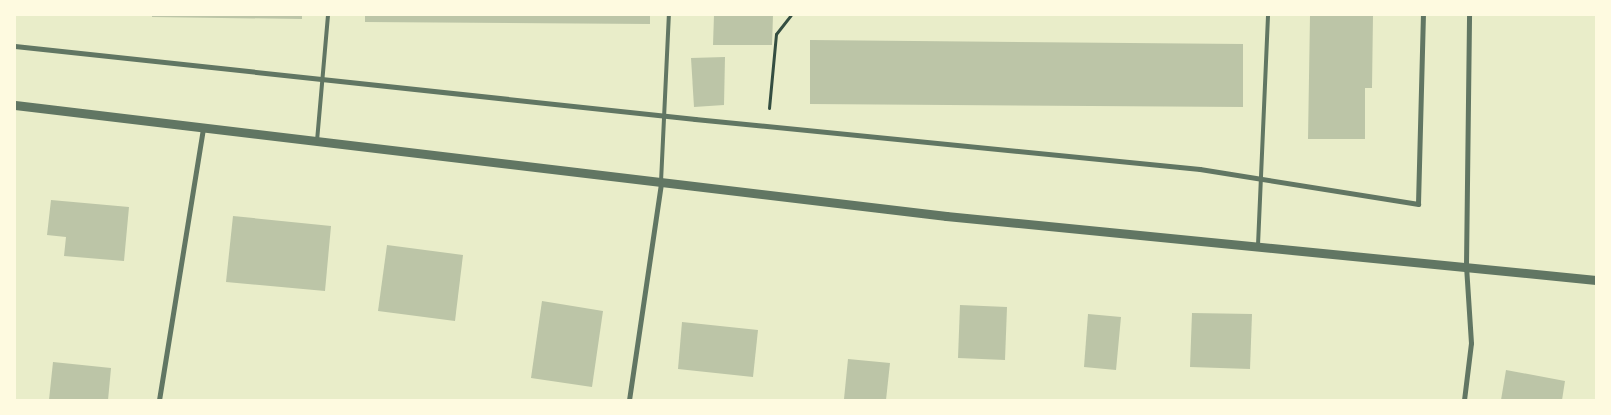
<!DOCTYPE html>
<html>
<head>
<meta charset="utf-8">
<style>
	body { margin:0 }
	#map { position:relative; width:1611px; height:415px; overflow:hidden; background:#e9edc9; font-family:"PT Sans",sans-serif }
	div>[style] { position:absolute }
	.building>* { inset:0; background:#bcc5a7 }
	.path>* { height:3px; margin:-1.5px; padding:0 1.5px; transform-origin:1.5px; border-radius:1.5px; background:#344e41 }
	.service>* { height:4px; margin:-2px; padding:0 2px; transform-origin:2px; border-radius:2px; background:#617663 }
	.pedestrian>* { height:4.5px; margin:-2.25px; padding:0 2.25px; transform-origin:2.25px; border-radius:2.25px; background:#617663 }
	.minor>* { height:5px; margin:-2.5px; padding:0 2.5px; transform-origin:2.5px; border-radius:2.5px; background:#617663 }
	.tertiary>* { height:9px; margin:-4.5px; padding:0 4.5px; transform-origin:4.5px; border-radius:4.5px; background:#617663 }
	span { translate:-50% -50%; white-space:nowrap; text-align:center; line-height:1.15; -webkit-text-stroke:5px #fefae0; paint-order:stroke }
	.frame { position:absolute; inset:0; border:16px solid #fefae0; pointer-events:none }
</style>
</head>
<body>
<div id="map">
	<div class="building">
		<div style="clip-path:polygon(152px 15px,302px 15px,302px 19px,152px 17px)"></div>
		<div style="clip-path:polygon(365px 15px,650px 15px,650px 24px,365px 22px)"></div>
		<div style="clip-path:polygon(714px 15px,773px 15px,772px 45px,713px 45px)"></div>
		<div style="clip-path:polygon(1310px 15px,1373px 15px,1372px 88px,1365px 88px,1365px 139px,1308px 139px)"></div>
		<div style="clip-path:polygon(810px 40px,1243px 44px,1243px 107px,810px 104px)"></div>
		<div style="clip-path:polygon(725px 57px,724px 105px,694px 107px,691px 58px)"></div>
		<div style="clip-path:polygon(51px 200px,129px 207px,124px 261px,64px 256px,66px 237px,47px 235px)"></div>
		<div style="clip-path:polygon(233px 216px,331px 226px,325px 291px,226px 282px)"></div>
		<div style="clip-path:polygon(387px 245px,463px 255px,455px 321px,378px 311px)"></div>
		<div style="clip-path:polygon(542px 301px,603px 311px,592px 387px,531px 378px)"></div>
		<div style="clip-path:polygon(960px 305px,1007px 307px,1005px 360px,958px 358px)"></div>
		<div style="clip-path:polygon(1192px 313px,1252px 314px,1250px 369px,1190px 367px)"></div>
		<div style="clip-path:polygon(1088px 314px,1121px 317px,1116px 370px,1084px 367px)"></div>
		<div style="clip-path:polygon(682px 322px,758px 330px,753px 377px,678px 369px)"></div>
		<div style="clip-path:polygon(848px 359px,890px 363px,886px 400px,844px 399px)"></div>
		<div style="clip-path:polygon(53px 362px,111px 368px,108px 400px,49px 400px)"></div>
		<div style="clip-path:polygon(1506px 370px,1565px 381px,1562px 400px,1501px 400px)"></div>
	</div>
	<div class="path">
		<div style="left:769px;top:108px;width:74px;rotate:-84.6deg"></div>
		<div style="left:776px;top:34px;width:24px;rotate:-52deg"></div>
	</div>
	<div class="service">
		<div style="left:317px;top:141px;width:126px;rotate:-85deg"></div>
		<div style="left:661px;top:182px;width:167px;rotate:-87.3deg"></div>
		<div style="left:1258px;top:245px;width:230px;rotate:-87.5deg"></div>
	</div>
	<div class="pedestrian">
		<div style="left:15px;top:46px;width:684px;rotate:6.13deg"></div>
		<div style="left:695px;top:119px;width:507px;rotate:5.65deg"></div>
		<div style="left:1200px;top:169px;width:221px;rotate:9.1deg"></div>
		<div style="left:1418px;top:204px;width:189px;rotate:-88.5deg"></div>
	</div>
	<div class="minor">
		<div style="left:159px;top:400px;width:277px;rotate:-80.8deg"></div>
		<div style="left:629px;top:400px;width:220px;rotate:-81.6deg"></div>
		<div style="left:1464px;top:400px;width:57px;rotate:-83deg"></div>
		<div style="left:1471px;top:343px;width:78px;rotate:-93.7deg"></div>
		<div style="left:1466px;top:265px;width:250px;rotate:-89.3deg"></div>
	</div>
	<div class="tertiary">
		<div style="left:15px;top:105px;width:938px;rotate:6.8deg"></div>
		<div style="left:946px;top:216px;width:653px;rotate:5.62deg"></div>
	</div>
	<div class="frame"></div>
</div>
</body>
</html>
